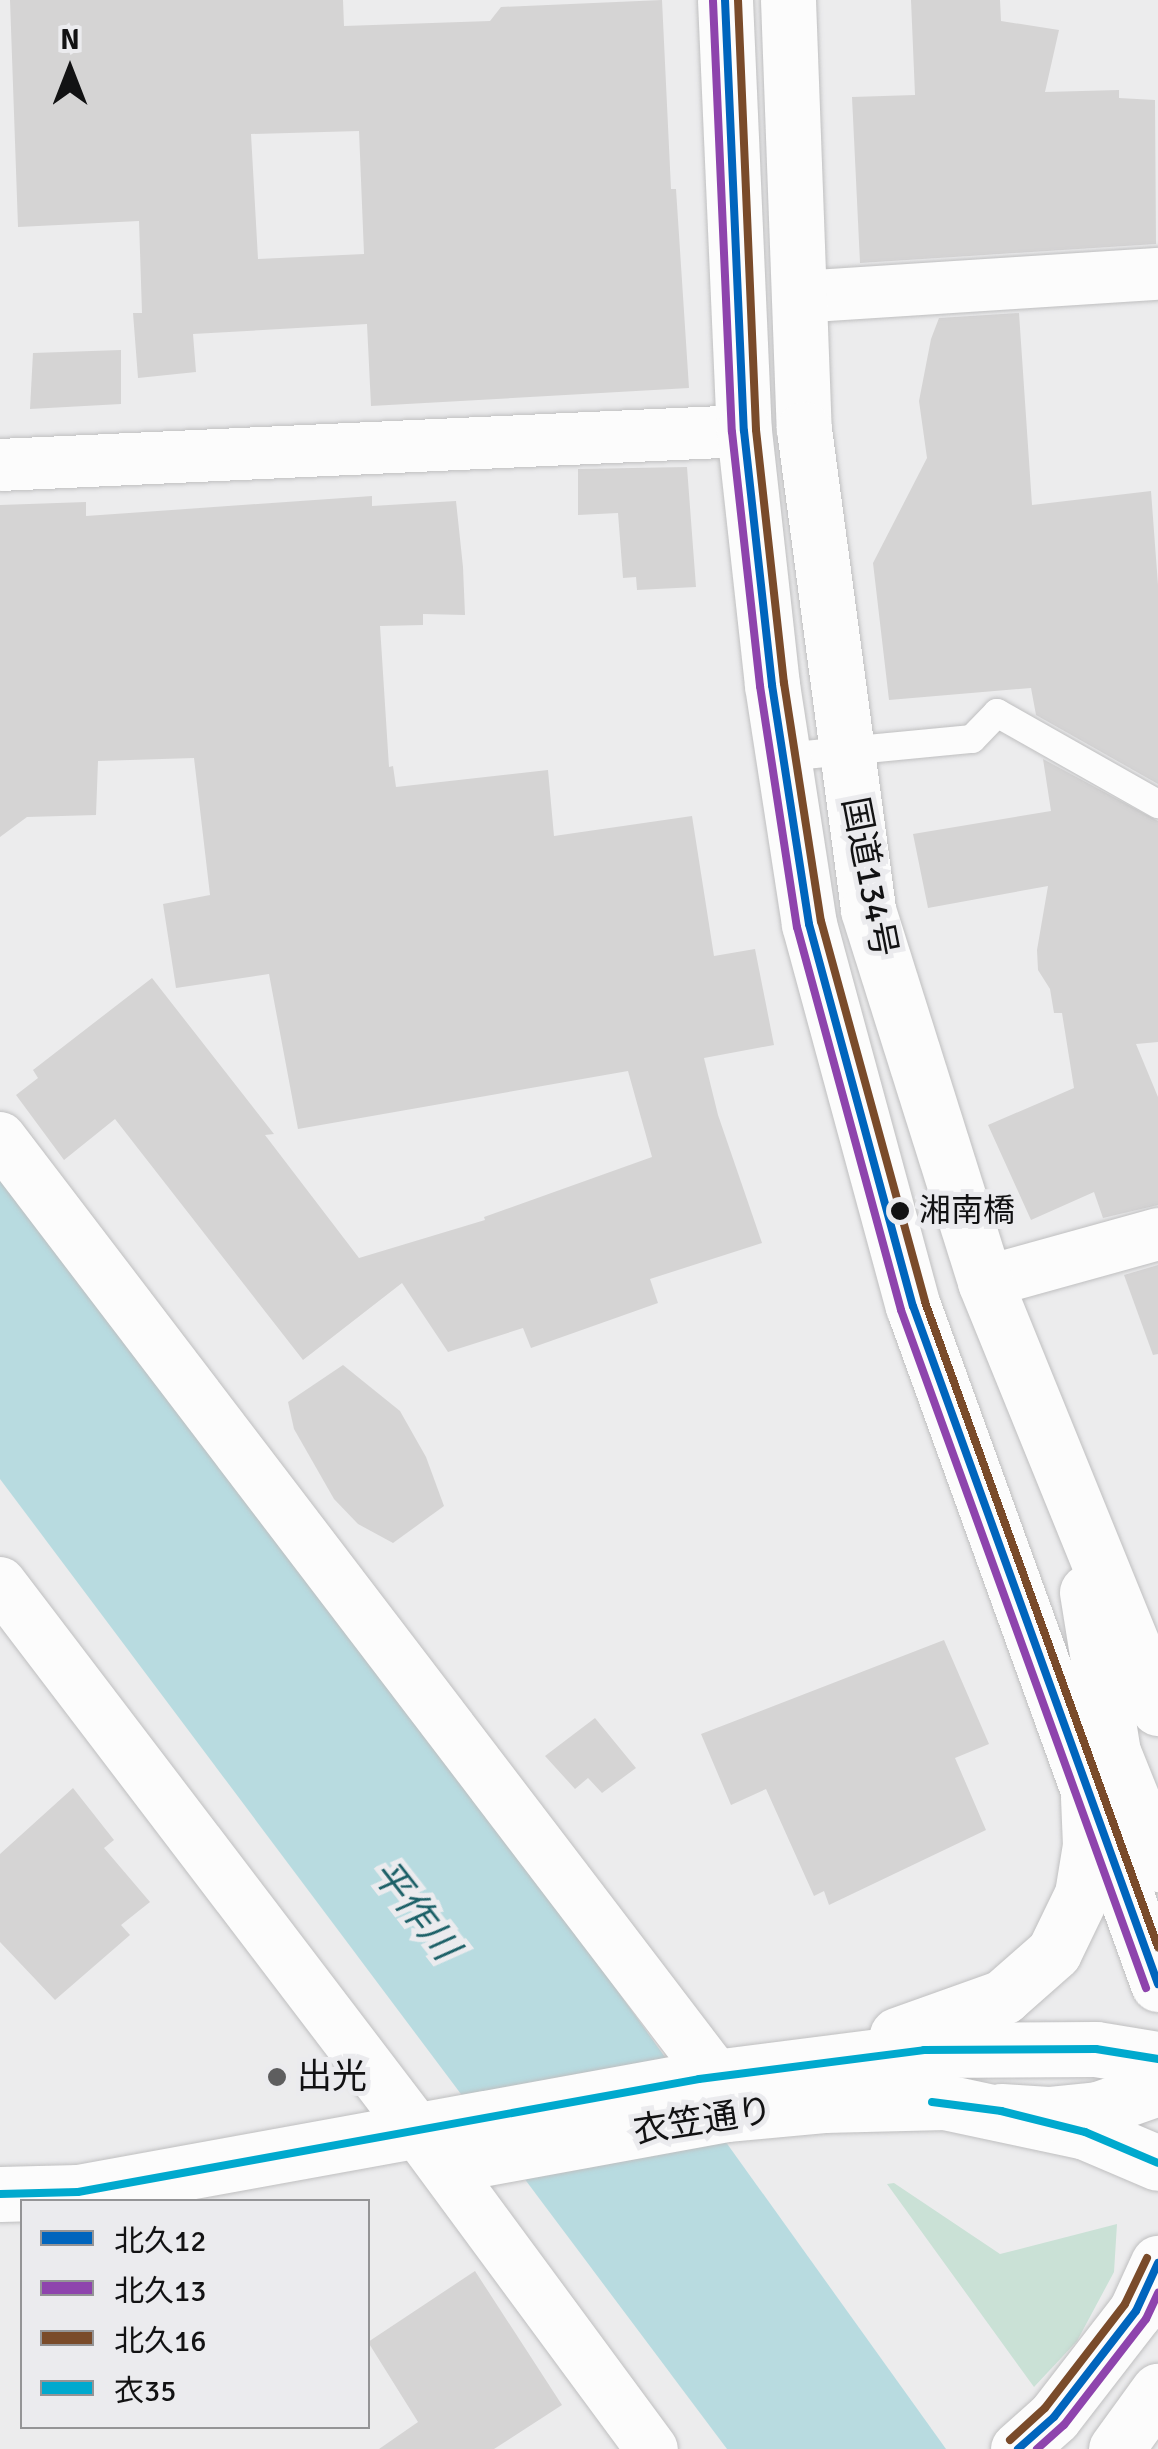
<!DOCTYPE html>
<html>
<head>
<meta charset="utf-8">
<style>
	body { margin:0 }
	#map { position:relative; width:1158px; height:2449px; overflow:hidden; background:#ececed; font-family:Signika,"Noto Sans JP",sans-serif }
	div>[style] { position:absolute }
	.green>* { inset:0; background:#cae1d6 }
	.water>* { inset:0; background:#b8dbe0 }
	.building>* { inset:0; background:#d5d4d4 }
	.roads { filter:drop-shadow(0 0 2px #bfbfc0) drop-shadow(0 0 2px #bfbfc0) }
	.service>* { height:28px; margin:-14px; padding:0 14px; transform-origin:14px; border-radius:14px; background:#fcfcfc }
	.minor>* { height:52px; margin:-26px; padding:0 26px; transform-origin:26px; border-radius:26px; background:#fcfcfc }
	.tertiary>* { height:55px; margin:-27.5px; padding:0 27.5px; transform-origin:27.5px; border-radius:27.5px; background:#fcfcfc }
	.trunk>* { height:55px; margin:-27.5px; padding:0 27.5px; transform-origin:27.5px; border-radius:27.5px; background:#fcfcfc }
	.bus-1>* { height:8px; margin:-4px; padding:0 4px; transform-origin:4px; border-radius:4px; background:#0065bd }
	.bus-2>* { height:8px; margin:-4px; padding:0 4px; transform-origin:4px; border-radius:4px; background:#8e44ad }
	.bus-3>* { height:8px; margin:-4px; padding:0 4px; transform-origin:4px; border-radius:4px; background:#7a4b2a }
	.bus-4>* { height:8px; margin:-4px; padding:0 4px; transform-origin:4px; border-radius:4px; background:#00a9ce }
	.dots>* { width:28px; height:28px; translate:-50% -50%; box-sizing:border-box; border:5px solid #ebebee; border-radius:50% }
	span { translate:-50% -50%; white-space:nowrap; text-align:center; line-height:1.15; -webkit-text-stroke:10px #ebebee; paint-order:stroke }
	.bus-label { font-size:32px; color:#121213 }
	.left { translate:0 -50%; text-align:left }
	.street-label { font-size:35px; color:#121213 }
	.poi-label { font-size:35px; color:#121213 }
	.water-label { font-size:38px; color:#1c6067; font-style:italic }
	.legend { position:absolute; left:20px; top:2199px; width:350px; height:230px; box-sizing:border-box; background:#ebebee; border:2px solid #949496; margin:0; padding:12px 18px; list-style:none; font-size:30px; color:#121213 }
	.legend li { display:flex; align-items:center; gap:20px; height:50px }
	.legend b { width:50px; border:2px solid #949496 }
	.north { position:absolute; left:20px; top:20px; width:100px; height:100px; -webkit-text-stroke:8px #ebebee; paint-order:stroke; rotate:0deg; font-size:28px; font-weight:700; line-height:40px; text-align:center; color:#121213 }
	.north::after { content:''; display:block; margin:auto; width:35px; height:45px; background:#121213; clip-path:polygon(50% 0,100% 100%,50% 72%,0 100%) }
</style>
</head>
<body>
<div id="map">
	<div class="green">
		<div style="clip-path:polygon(894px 2183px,1000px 2254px,1117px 2224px,1114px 2272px,1077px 2341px,1034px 2387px,887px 2184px)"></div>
	</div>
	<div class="water">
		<div style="clip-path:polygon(0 1172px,485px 1806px,946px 2449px,727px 2449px,0 1479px)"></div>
	</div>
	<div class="building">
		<div style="clip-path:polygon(evenodd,10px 0,343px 0,344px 26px,490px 21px,501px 7px,662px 0,671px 189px,676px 189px,689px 388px,371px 406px,367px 324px,193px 334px,196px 372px,138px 378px,133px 313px,142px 313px,139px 221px,18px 227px,10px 0,359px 131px,364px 254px,258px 259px,251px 134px,359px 131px)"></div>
		<div style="clip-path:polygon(911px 0,1000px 0,1001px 21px,1059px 30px,1045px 92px,1119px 90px,1119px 98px,1155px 100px,1156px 244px,860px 263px,852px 97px,915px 95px)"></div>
		<div style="clip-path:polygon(1019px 313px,1032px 505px,1151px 491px,1158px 585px,1158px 784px,1036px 715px,1031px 688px,889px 700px,873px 563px,927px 458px,919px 401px,931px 339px,939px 318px)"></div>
		<div style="clip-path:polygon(121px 350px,121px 404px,30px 409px,33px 353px)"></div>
		<div style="clip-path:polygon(687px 467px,696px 587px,637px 590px,636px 577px,623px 578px,618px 513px,578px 515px,578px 469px)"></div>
		<div style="clip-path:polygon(372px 496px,372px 506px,456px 501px,463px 567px,465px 615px,423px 614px,423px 625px,380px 626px,389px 767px,393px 766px,396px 787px,548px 770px,554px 836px,692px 816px,714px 956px,755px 949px,774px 1045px,704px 1058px,718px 1115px,762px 1243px,650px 1279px,658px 1303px,531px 1348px,523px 1328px,448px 1352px,402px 1283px,303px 1360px,115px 1119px,64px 1160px,16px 1095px,38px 1078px,33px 1070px,152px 978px,274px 1134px,265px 1135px,359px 1258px,485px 1220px,484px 1217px,652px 1157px,628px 1071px,298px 1129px,269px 974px,176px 988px,163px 904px,210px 895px,194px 758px,98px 761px,96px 815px,27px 817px,0 837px,0 505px,86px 502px,86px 516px)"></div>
		<div style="clip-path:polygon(1043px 759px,1158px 821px,1158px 1042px,1136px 1044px,1158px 1097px,1158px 1205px,1103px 1218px,1094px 1192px,1031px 1220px,988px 1125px,1074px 1088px,1062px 1013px,1054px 1013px,1050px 989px,1038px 970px,1037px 950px,1048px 886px,928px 908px,913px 834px,1051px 811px)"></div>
		<div style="clip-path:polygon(1158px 1265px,1158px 1354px,1153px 1355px,1124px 1275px)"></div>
		<div style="clip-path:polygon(343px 1365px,400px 1411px,426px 1457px,444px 1506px,393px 1543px,358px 1524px,334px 1499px,294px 1429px,288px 1402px)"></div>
		<div style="clip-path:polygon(944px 1640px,989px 1744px,955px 1758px,986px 1830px,829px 1905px,824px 1891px,814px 1896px,766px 1789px,731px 1805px,701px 1734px)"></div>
		<div style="clip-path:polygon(595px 1718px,636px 1768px,602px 1793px,588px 1778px,575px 1789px,545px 1756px)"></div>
		<div style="clip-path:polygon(73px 1788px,114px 1840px,104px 1848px,150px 1902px,121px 1925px,130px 1935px,55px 2000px,0 1942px,0 1854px)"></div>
		<div style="clip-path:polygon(475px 2271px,562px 2405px,494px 2449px,379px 2449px,418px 2422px,368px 2342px)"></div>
	</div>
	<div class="roads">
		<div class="service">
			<div style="left:784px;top:757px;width:189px;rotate:-5.5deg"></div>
			<div style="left:972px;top:739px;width:36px;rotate:-46deg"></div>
			<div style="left:997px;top:713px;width:185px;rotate:29.5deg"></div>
		</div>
		<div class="minor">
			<div style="left:799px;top:297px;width:360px;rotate:-3.7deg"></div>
			<div style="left:0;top:465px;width:745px;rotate:-2.62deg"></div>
			<div style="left:0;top:1138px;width:1219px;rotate:52.67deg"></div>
			<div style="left:985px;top:1282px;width:180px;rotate:-15.5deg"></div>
			<div style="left:0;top:1583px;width:690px;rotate:52.71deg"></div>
			<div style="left:418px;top:2132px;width:394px;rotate:53.6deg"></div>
		</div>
		<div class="tertiary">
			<div style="left:897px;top:2035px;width:113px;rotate:-19.7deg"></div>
			<div style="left:1003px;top:1997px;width:68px;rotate:-41.4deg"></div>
			<div style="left:1054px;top:1952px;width:64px;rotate:-64.2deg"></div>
			<div style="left:1082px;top:1894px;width:50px;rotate:-80.7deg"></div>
			<div style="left:1090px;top:1845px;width:48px;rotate:-92.4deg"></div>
			<div style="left:465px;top:2162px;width:265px;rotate:-10.4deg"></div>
			<div style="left:726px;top:2114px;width:98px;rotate:-5.2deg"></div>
			<div style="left:824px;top:2105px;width:121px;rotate:-1.4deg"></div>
			<div style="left:945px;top:2102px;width:143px;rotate:12.1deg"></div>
			<div style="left:1085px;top:2132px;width:79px;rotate:23deg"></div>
			<div style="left:0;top:2194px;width:78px;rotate:-1.5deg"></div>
			<div style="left:78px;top:2192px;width:631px;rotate:-10.31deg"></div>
			<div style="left:699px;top:2079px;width:227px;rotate:-7.3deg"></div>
			<div style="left:924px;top:2050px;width:172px;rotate:-0.3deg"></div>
			<div style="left:1096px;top:2049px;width:63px;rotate:9.2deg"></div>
			<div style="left:1018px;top:2449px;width:48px;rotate:-41.6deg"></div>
			<div style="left:1054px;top:2417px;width:134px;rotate:-52.3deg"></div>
			<div style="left:1136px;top:2311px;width:53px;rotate:-65.4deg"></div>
			<div style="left:1116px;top:2449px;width:72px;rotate:-54.1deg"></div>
		</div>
		<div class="trunk">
			<div style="left:725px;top:0;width:431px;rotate:87.5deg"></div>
			<div style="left:744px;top:431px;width:256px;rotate:83.7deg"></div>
			<div style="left:772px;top:685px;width:242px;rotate:81.2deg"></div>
			<div style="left:809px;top:924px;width:396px;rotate:74.8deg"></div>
			<div style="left:913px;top:1306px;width:721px;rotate:70.13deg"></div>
			<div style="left:788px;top:0;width:429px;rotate:87.9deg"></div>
			<div style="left:804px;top:429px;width:485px;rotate:82.4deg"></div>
			<div style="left:868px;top:910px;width:390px;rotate:72.5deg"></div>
			<div style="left:985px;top:1282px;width:460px;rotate:67.9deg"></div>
			<div style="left:1087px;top:1592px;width:162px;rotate:80.8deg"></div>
			<div style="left:1113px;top:1752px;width:121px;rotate:68.1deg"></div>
			<div style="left:1001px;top:2111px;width:47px;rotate:3.7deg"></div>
			<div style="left:1048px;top:2114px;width:50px;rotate:-5.7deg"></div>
			<div style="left:1098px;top:2109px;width:64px;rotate:-19.3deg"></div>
		</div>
	</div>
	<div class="bus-1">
		<div style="left:725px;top:0;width:431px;rotate:87.5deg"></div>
		<div style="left:744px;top:431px;width:256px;rotate:83.7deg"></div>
		<div style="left:772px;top:685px;width:242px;rotate:81.2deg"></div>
		<div style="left:809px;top:924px;width:396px;rotate:74.8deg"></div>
		<div style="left:913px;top:1306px;width:721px;rotate:70.13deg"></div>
		<div style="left:1018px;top:2449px;width:48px;rotate:-41.6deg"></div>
		<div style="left:1054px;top:2417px;width:134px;rotate:-52.3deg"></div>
		<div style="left:1136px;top:2311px;width:53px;rotate:-65.4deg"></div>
	</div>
	<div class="bus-2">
		<div style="left:713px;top:1px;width:431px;rotate:87.5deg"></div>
		<div style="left:732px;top:432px;width:256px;rotate:83.7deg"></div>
		<div style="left:760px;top:686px;width:244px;rotate:81.3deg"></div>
		<div style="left:797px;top:927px;width:397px;rotate:74.8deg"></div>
		<div style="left:901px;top:1310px;width:721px;rotate:70.13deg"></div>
		<div style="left:1037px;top:2449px;width:36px;rotate:-42deg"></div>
		<div style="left:1064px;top:2425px;width:134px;rotate:-52.3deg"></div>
		<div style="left:1146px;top:2319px;width:29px;rotate:-65deg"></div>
	</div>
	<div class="bus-3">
		<div style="left:738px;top:0;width:430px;rotate:87.6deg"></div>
		<div style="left:756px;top:430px;width:255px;rotate:83.7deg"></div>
		<div style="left:784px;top:683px;width:241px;rotate:81.2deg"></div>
		<div style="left:821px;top:921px;width:395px;rotate:74.7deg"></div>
		<div style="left:925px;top:1302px;width:686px;rotate:70.14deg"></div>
		<div style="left:1010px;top:2440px;width:47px;rotate:-42.4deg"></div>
		<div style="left:1045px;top:2408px;width:131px;rotate:-52.4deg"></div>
		<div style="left:1125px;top:2304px;width:51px;rotate:-64.4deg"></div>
	</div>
	<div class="bus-4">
		<div style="left:932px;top:2102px;width:70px;rotate:7.4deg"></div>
		<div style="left:1001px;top:2111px;width:87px;rotate:14deg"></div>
		<div style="left:1085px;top:2132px;width:79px;rotate:23deg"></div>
		<div style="left:0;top:2194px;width:78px;rotate:-1.5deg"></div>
		<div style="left:78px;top:2192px;width:631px;rotate:-10.31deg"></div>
		<div style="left:699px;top:2079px;width:227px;rotate:-7.3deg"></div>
		<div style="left:924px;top:2050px;width:172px;rotate:-0.3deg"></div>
		<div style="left:1096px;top:2049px;width:63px;rotate:9.2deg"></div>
	</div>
	<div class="dots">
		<div style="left:900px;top:1211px;background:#121213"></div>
		<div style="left:277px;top:2077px;background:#5e5e5f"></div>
	</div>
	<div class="bus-label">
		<span class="left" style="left:919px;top:1211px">湘南橋</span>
	</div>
	<div class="street-label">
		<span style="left:869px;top:877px;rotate:79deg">国道134号</span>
		<span style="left:703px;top:2121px;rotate:-9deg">衣笠通り</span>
	</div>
	<div class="poi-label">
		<span class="left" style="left:297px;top:2077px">出光</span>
	</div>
	<div class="water-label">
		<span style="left:415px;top:1910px;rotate:52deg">平作川</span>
	</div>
	<ul class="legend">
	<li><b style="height:12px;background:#0065bd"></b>北久12</li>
	<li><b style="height:12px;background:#8e44ad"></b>北久13</li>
	<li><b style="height:12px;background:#7a4b2a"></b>北久16</li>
	<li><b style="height:12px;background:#00a9ce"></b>衣35</li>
	</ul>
	<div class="north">N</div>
</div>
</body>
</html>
